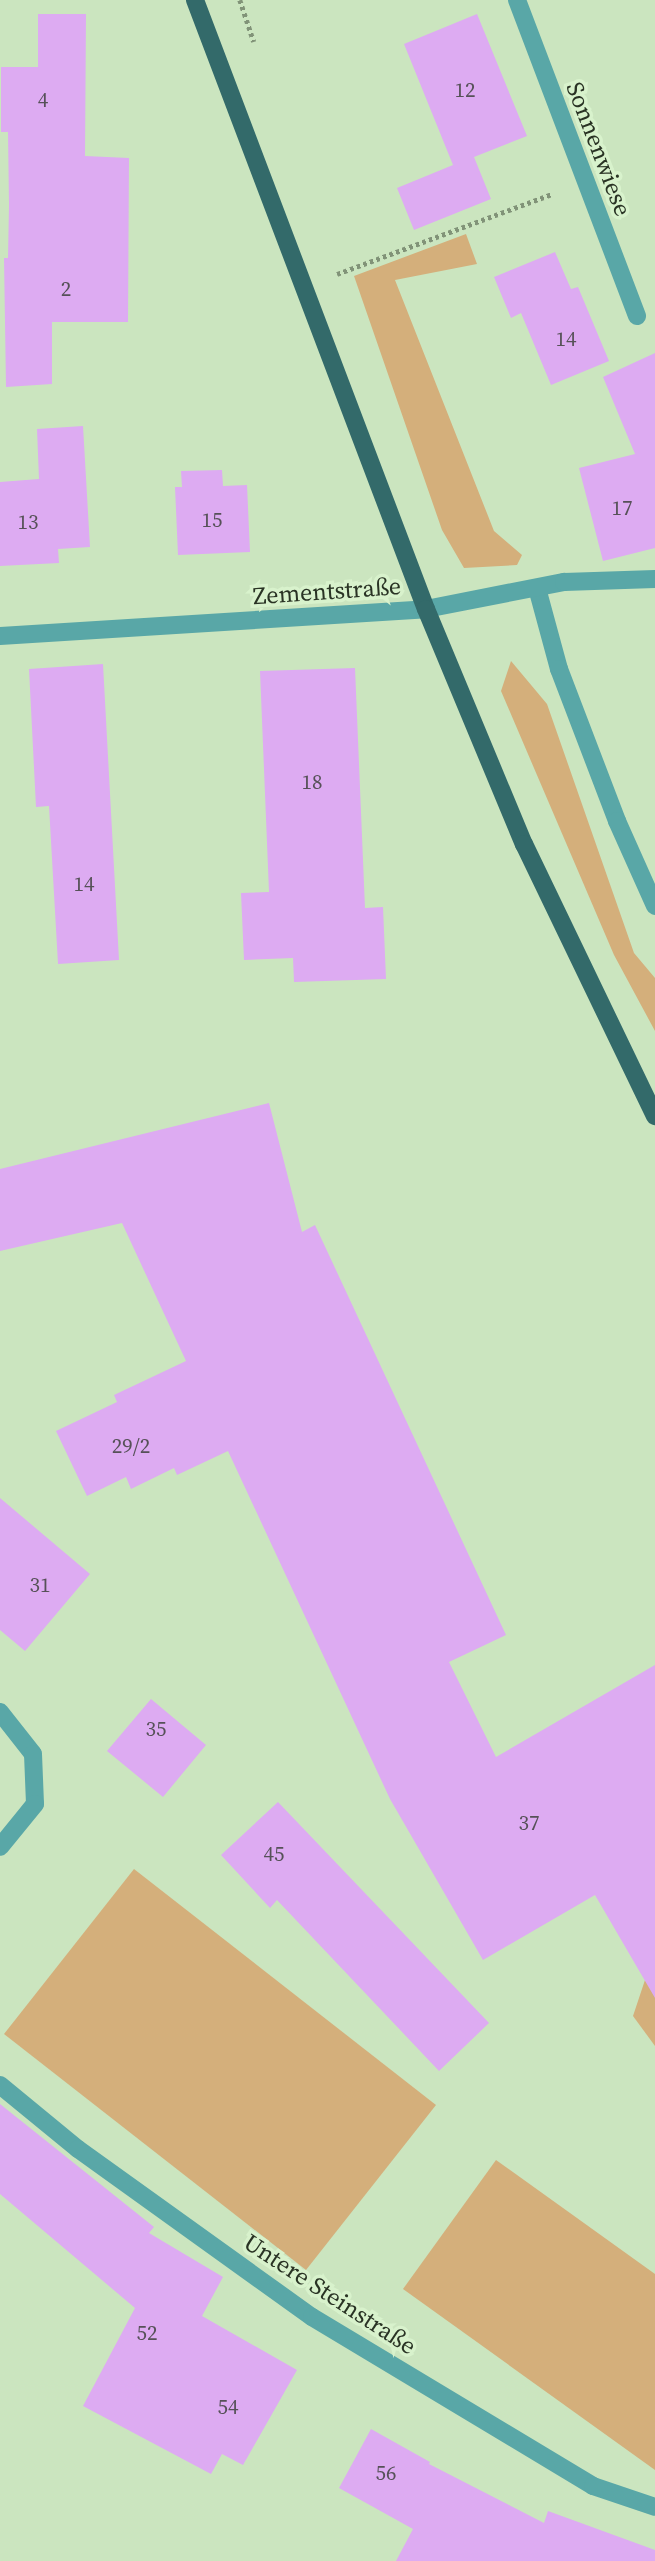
<!DOCTYPE html>
<html>
<head>
<meta charset="utf-8">
<style>
	body { margin:0 }
	#map { position:relative; width:655px; height:2561px; overflow:hidden; background:#cbe5bf; font-family:"Source Serif 4",serif }
	div>[style] { position:absolute }
	.green>* { inset:0; background:#d4af7b }
	.building>* { inset:0; background:#ddabf2 }
	.path>* { height:4.5px; margin-top:-2.25px; transform-origin:0; background:repeating-linear-gradient(90deg,#819378 0 3.5px,transparent 0 7px) }
	.minor>* { height:18px; margin:-9px; padding:0 9px; transform-origin:9px; border-radius:9px; background:#59a7a7 }
	.major>* { height:18px; margin:-9px; padding:0 9px; transform-origin:9px; border-radius:9px; background:#336a6a }
	span { translate:-50% -50%; white-space:nowrap; text-align:center; line-height:1.15; -webkit-text-stroke:7px #d8f2cc; paint-order:stroke }
	.number-label { font-size:21px; color:#565158 }
	.number-label span { -webkit-text-stroke-width:0 }
	.street-label { font-size:24px; color:#293324 }
</style>
</head>
<body>
<div id="map">
	<div class="green">
		<div style="clip-path:polygon(466px 234px,477px 264px,395px 280px,494px 531px,522px 555px,517px 565px,464px 568px,442px 530px,354px 276px)"></div>
		<div style="clip-path:polygon(511px 661px,547px 704px,634px 953px,655px 978px,655px 1031px,614px 955px,501px 691px)"></div>
		<div style="clip-path:polygon(134px 1869px,436px 2105px,306px 2270px,4px 2034px)"></div>
		<div style="clip-path:polygon(655px 1972px,655px 2046px,633px 2016px,646px 1977px)"></div>
		<div style="clip-path:polygon(496px 2160px,655px 2274px,655px 2470px,403px 2289px)"></div>
	</div>
	<div class="building">
		<div style="clip-path:polygon(38px 14px,86px 14px,85px 156px,129px 158px,128px 322px,52px 322px,52px 384px,6px 387px,4px 258px,8px 258px,9px 205px,8px 132px,1px 132px,1px 67px,38px 67px)"></div>
		<div style="clip-path:polygon(477px 14px,527px 136px,474px 157px,491px 199px,414px 230px,397px 188px,453px 165px,404px 44px)"></div>
		<div style="clip-path:polygon(555px 252px,571px 289px,578px 287px,609px 361px,551px 385px,521px 313px,511px 318px,494px 277px)"></div>
		<div style="clip-path:polygon(655px 353px,655px 548px,603px 561px,579px 468px,635px 454px,603px 377px)"></div>
		<div style="clip-path:polygon(83px 426px,90px 547px,58px 549px,59px 563px,0 566px,0 482px,39px 479px,37px 429px)"></div>
		<div style="clip-path:polygon(222px 470px,223px 486px,247px 485px,250px 552px,178px 555px,175px 487px,182px 487px,181px 471px)"></div>
		<div style="clip-path:polygon(103px 664px,119px 960px,58px 964px,49px 806px,36px 807px,29px 669px)"></div>
		<div style="clip-path:polygon(355px 668px,365px 908px,383px 907px,386px 979px,294px 982px,293px 958px,244px 960px,241px 893px,269px 892px,260px 671px)"></div>
		<div style="clip-path:polygon(269px 1103px,302px 1232px,315px 1225px,506px 1635px,449px 1662px,496px 1757px,655px 1665px,655px 1998px,595px 1895px,483px 1960px,390px 1799px,228px 1451px,177px 1475px,174px 1468px,131px 1489px,126px 1477px,87px 1496px,56px 1431px,117px 1402px,114px 1395px,186px 1361px,122px 1223px,0 1251px,0 1169px)"></div>
		<div style="clip-path:polygon(0 1498px,90px 1574px,25px 1651px,0 1630px)"></div>
		<div style="clip-path:polygon(151px 1699px,206px 1745px,163px 1797px,107px 1751px)"></div>
		<div style="clip-path:polygon(278px 1802px,489px 2023px,439px 2071px,277px 1900px,270px 1908px,221px 1855px)"></div>
		<div style="clip-path:polygon(0 2104px,154px 2227px,149px 2233px,223px 2277px,202px 2316px,297px 2370px,243px 2465px,222px 2454px,211px 2474px,83px 2406px,135px 2308px,0 2194px)"></div>
		<div style="clip-path:polygon(371px 2429px,430px 2462px,429px 2464px,544px 2523px,548px 2511px,655px 2550px,655px 2561px,396px 2561px,413px 2529px,339px 2488px)"></div>
	</div>
	<div class="path">
		<div style="left:240px;top:0;width:44px;rotate:71.6deg"></div>
		<div style="left:337px;top:274px;width:229px;rotate:-20.4deg"></div>
	</div>
	<div class="minor">
		<div style="left:517px;top:0;width:338px;rotate:69.2deg"></div>
		<div style="left:537px;top:588px;width:84px;rotate:74.8deg"></div>
		<div style="left:559px;top:669px;width:163px;rotate:69.1deg"></div>
		<div style="left:617px;top:821px;width:93px;rotate:65.9deg"></div>
		<div style="left:0;top:636px;width:427px;rotate:-3.6deg"></div>
		<div style="left:426px;top:609px;width:141px;rotate:-11.1deg"></div>
		<div style="left:564px;top:582px;width:91px;rotate:-1.9deg"></div>
		<div style="left:0;top:1712px;width:53px;rotate:51.8deg"></div>
		<div style="left:33px;top:1754px;width:50px;rotate:87.7deg"></div>
		<div style="left:35px;top:1804px;width:55px;rotate:129.1deg"></div>
		<div style="left:0;top:2085px;width:101px;rotate:39.4deg"></div>
		<div style="left:78px;top:2149px;width:288px;rotate:35.7deg"></div>
		<div style="left:312px;top:2317px;width:328px;rotate:31deg"></div>
		<div style="left:593px;top:2486px;width:65px;rotate:18.7deg"></div>
	</div>
	<div class="major">
		<div style="left:195px;top:0;width:651px;rotate:69.23deg"></div>
		<div style="left:426px;top:609px;width:255px;rotate:67.4deg"></div>
		<div style="left:524px;top:844px;width:302px;rotate:64.3deg"></div>
	</div>
	<div class="number-label">
		<span style="left:465px;top:90px">12</span>
		<span style="left:43px;top:100px">4</span>
		<span style="left:66px;top:289px">2</span>
		<span style="left:566px;top:339px">14</span>
		<span style="left:622px;top:508px">17</span>
		<span style="left:212px;top:520px">15</span>
		<span style="left:28px;top:522px">13</span>
		<span style="left:312px;top:782px">18</span>
		<span style="left:84px;top:884px">14</span>
		<span style="left:131px;top:1446px">29/2</span>
		<span style="left:40px;top:1585px">31</span>
		<span style="left:156px;top:1729px">35</span>
		<span style="left:529px;top:1823px">37</span>
		<span style="left:274px;top:1854px">45</span>
		<span style="left:147px;top:2333px">52</span>
		<span style="left:228px;top:2407px">54</span>
		<span style="left:386px;top:2473px">56</span>
	</div>
	<div class="street-label">
		<span style="left:599px;top:149px;rotate:69deg">Sonnenwiese</span>
		<span style="left:327px;top:591px;rotate:-4deg">Zementstraße</span>
		<span style="left:330px;top:2294px;rotate:33deg">Untere Steinstraße</span>
	</div>
</div>
</body>
</html>
